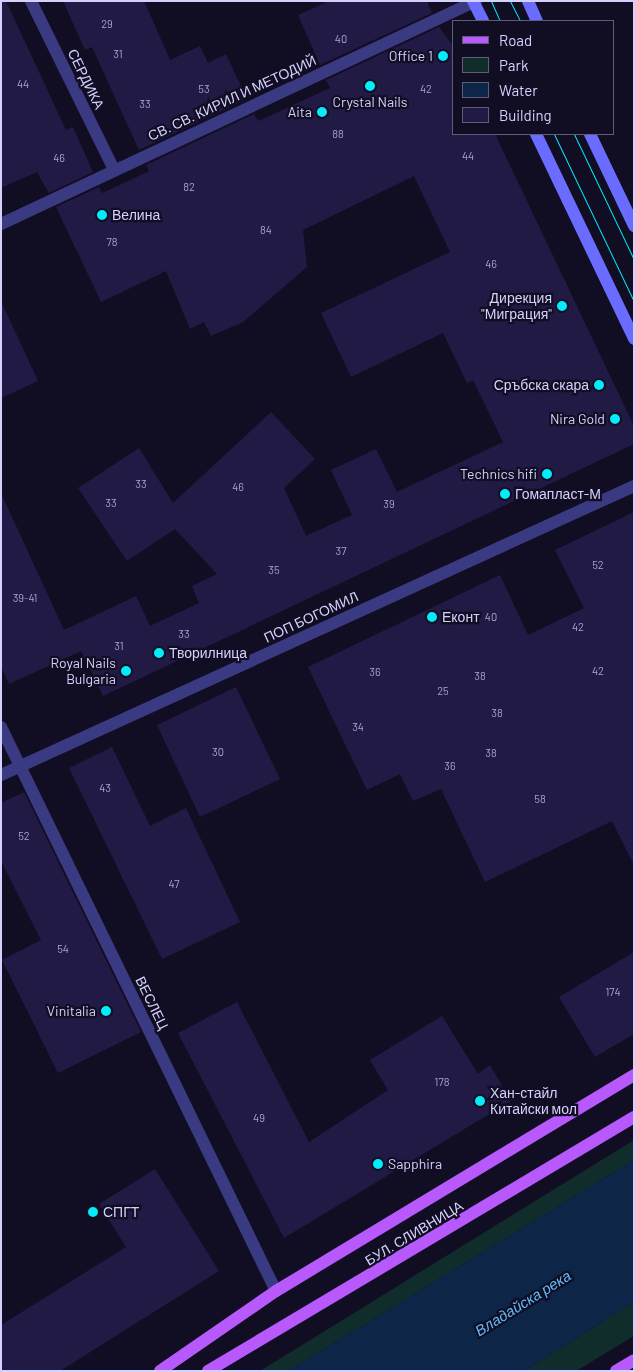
<!DOCTYPE html>
<html>
<head>
<meta charset="utf-8">
<style>
	body { margin:0 }
	#map { position:relative; width:635px; height:1372px; overflow:hidden; background:#110e23; font-family:Barlow,sans-serif }
	div>[style] { position:absolute }
	.green>* { inset:0; background:#112d2b }
	.water>* { inset:0; background:#0d2648 }
	.building>* { inset:0; background:#211a44 }
	.street>* { height:12px; margin:-6px; padding:0 6px; transform-origin:6px; border-radius:6px; background:#3a3a82 }
	.secondary>* { height:12px; margin:-6px; padding:0 6px; transform-origin:6px; border-radius:6px; background:#696cfe }
	.primary>* { height:12px; margin:-6px; padding:0 6px; transform-origin:6px; border-radius:6px; background:#b859fd }
	.tram>* { height:1px; margin:-0.5px; padding:0 0.5px; transform-origin:0.5px; border-radius:0.5px; background:#02ecf9 }
	.dots>* { width:14px; height:14px; translate:-50% -50%; box-sizing:border-box; border:2px solid #110e23; border-radius:50% }
	span { translate:-50% -50%; white-space:nowrap; text-align:center; line-height:1.15; -webkit-text-stroke:4.5px #110e23; paint-order:stroke }
	.number-label { font-size:11px; color:#a7a3d0 }
	.number-label span { -webkit-text-stroke-width:0 }
	.poi-label { font-size:14px; color:#d4d1ff }
	.right { translate:-100% -50%; text-align:right }
	.left { translate:0 -50%; text-align:left }
	.street-label { font-size:14px; color:#d4d1ff }
	.water-label { font-size:15px; color:#60bcfe; font-style:italic }
	.frame { position:absolute; inset:0; border:2px solid #d4d1ff; pointer-events:none }
	.legend { position:absolute; left:452px; top:20px; width:162px; height:115px; box-sizing:border-box; background:#110e23; border:1px solid #5f5c7b; margin:0; padding:6px 9px; list-style:none; font-size:15px; color:#d4d1ff }
	.legend li { display:flex; align-items:center; gap:10px; height:25px }
	.legend b { width:25px; border:1px solid #5f5c7b }
</style>
</head>
<body>
<div id="map">
	<div class="green">
		<div style="clip-path:polygon(634px 1140px,634px 1160px,288px 1371px,260px 1371px)"></div>
		<div style="clip-path:polygon(634px 1302px,634px 1336px,576px 1371px,524px 1371px)"></div>
	</div>
	<div class="water">
		<div style="clip-path:polygon(634px 1160px,634px 1302px,524px 1371px,288px 1371px)"></div>
	</div>
	<div class="building">
		<div style="clip-path:polygon(1px 1px,6px 1px,66px 130px,73px 127px,93px 172px,49px 193px,37px 172px,1px 188px)"></div>
		<div style="clip-path:polygon(63px 1px,144px 1px,170px 60px,200px 46px,208px 63px,226px 54px,247px 99px,139px 150px,92px 47px,85px 50px)"></div>
		<div style="clip-path:polygon(329px 1px,427px 1px,432px 13px,320px 65px,298px 15px)"></div>
		<div style="clip-path:polygon(439px 27px,454px 47px,454px 134px,495px 134px,634px 426px,634px 444px,103px 696px,81px 651px,9px 684px,1px 667px,1px 493px,64px 630px,136px 596px,150px 626px,199px 603px,192px 586px,217px 574px,175px 529px,127px 561px,78px 488px,139px 448px,173px 503px,271px 412px,315px 459px,284px 488px,306px 536px,352px 515px,331px 470px,376px 449px,397px 492px,503px 442px,473px 380px,467px 383px,443px 333px,351px 377px,321px 313px,450px 252px,414px 176px,303px 230px,307px 267px,243px 322px,211px 336px,204px 322px,190px 329px,166px 271px,101px 302px,56px 207px,99px 187px,102px 193px,124px 183px,149px 171px,146px 165px,254px 114px,258px 121px,304px 100px,330px 88px,326px 80px)"></div>
		<div style="clip-path:polygon(1px 301px,38px 381px,1px 398px)"></div>
		<div style="clip-path:polygon(634px 512px,634px 865px,612px 821px,485px 882px,441px 789px,413px 801px,400px 774px,367px 790px,308px 667px,500px 575px,528px 635px,584px 608px,555px 550px)"></div>
		<div style="clip-path:polygon(236px 687px,280px 779px,200px 817px,157px 725px)"></div>
		<div style="clip-path:polygon(112px 747px,150px 826px,186px 808px,240px 922px,162px 959px,69px 768px)"></div>
		<div style="clip-path:polygon(24px 792px,141px 1032px,58px 1073px,2px 960px,41px 940px,1px 861px,1px 803px)"></div>
		<div style="clip-path:polygon(634px 952px,634px 1034px,595px 1057px,559px 997px)"></div>
		<div style="clip-path:polygon(237px 1002px,309px 1142px,388px 1090px,370px 1060px,442px 1016px,478px 1074px,490px 1065px,511px 1101px,284px 1238px,178px 1033px)"></div>
		<div style="clip-path:polygon(155px 1169px,219px 1271px,60px 1371px,1px 1371px,1px 1325px,126px 1247px,99px 1204px)"></div>
	</div>
	<div class="street">
		<div style="left:31px;top:1px;width:188px;rotate:63.8deg"></div>
		<div style="left:1px;top:224px;width:525px;rotate:-25.15deg"></div>
		<div style="left:1px;top:727px;width:627px;rotate:64.01deg"></div>
		<div style="left:1px;top:775px;width:696px;rotate:-24.54deg"></div>
	</div>
	<div class="secondary">
		<div style="left:473px;top:1px;width:22px;rotate:63deg"></div>
		<div style="left:528px;top:1px;width:22px;rotate:66deg"></div>
		<div style="left:536px;top:134px;width:227px;rotate:64.4deg"></div>
		<div style="left:590px;top:134px;width:102px;rotate:64.4deg"></div>
	</div>
	<div class="primary">
		<div style="left:160px;top:1371px;width:141px;rotate:-34.6deg"></div>
		<div style="left:276px;top:1291px;width:418px;rotate:-31.1deg"></div>
		<div style="left:208px;top:1371px;width:496px;rotate:-30.8deg"></div>
		<div style="left:616px;top:1371px;width:21px;rotate:-31deg"></div>
	</div>
	<div class="tram">
		<div style="left:491px;top:1px;width:22px;rotate:66deg"></div>
		<div style="left:510px;top:1px;width:22px;rotate:63deg"></div>
		<div style="left:554px;top:134px;width:186px;rotate:64.5deg"></div>
		<div style="left:574px;top:134px;width:140px;rotate:64.5deg"></div>
	</div>
	<div class="dots">
		<div style="left:443px;top:56px;background:#02ecf9"></div>
		<div style="left:370px;top:86px;background:#02ecf9"></div>
		<div style="left:322px;top:112px;background:#02ecf9"></div>
		<div style="left:102px;top:215px;background:#02ecf9"></div>
		<div style="left:562px;top:306px;background:#02ecf9"></div>
		<div style="left:599px;top:385px;background:#02ecf9"></div>
		<div style="left:615px;top:419px;background:#02ecf9"></div>
		<div style="left:547px;top:474px;background:#02ecf9"></div>
		<div style="left:505px;top:494px;background:#02ecf9"></div>
		<div style="left:432px;top:617px;background:#02ecf9"></div>
		<div style="left:159px;top:653px;background:#02ecf9"></div>
		<div style="left:126px;top:671px;background:#02ecf9"></div>
		<div style="left:106px;top:1011px;background:#02ecf9"></div>
		<div style="left:480px;top:1101px;background:#02ecf9"></div>
		<div style="left:378px;top:1164px;background:#02ecf9"></div>
		<div style="left:93px;top:1212px;background:#02ecf9"></div>
	</div>
	<div class="number-label">
		<span style="left:107px;top:24px">29</span>
		<span style="left:341px;top:39px">40</span>
		<span style="left:118px;top:54px">31</span>
		<span style="left:23px;top:84px">44</span>
		<span style="left:204px;top:89px">53</span>
		<span style="left:426px;top:89px">42</span>
		<span style="left:145px;top:104px">33</span>
		<span style="left:338px;top:134px">88</span>
		<span style="left:468px;top:156px">44</span>
		<span style="left:59px;top:158px">46</span>
		<span style="left:189px;top:187px">82</span>
		<span style="left:266px;top:230px">84</span>
		<span style="left:112px;top:242px">78</span>
		<span style="left:491px;top:264px">46</span>
		<span style="left:141px;top:484px">33</span>
		<span style="left:238px;top:487px">46</span>
		<span style="left:111px;top:503px">33</span>
		<span style="left:389px;top:504px">39</span>
		<span style="left:341px;top:551px">37</span>
		<span style="left:598px;top:565px">52</span>
		<span style="left:274px;top:570px">35</span>
		<span style="left:25px;top:598px">39-41</span>
		<span style="left:491px;top:617px">40</span>
		<span style="left:578px;top:627px">42</span>
		<span style="left:184px;top:634px">33</span>
		<span style="left:119px;top:646px">31</span>
		<span style="left:598px;top:671px">42</span>
		<span style="left:375px;top:672px">36</span>
		<span style="left:480px;top:676px">38</span>
		<span style="left:443px;top:691px">25</span>
		<span style="left:497px;top:713px">38</span>
		<span style="left:358px;top:727px">34</span>
		<span style="left:218px;top:752px">30</span>
		<span style="left:491px;top:753px">38</span>
		<span style="left:450px;top:766px">36</span>
		<span style="left:105px;top:788px">43</span>
		<span style="left:540px;top:799px">58</span>
		<span style="left:24px;top:836px">52</span>
		<span style="left:174px;top:884px">47</span>
		<span style="left:63px;top:949px">54</span>
		<span style="left:613px;top:992px">174</span>
		<span style="left:442px;top:1082px">178</span>
		<span style="left:259px;top:1118px">49</span>
	</div>
	<div class="poi-label">
		<span class="right" style="left:433px;top:56px">Office 1</span>
		<span style="left:370px;top:102px">Crystal Nails</span>
		<span class="right" style="left:312px;top:112px">Aita</span>
		<span class="left" style="left:112px;top:215px">Велина</span>
		<span class="right" style="left:552px;top:306px">Дирекция<br>"Миграция"</span>
		<span class="right" style="left:589px;top:385px">Сръбска скара</span>
		<span class="right" style="left:605px;top:419px">Nira Gold</span>
		<span class="right" style="left:537px;top:474px">Technics hifi</span>
		<span class="left" style="left:515px;top:494px">Гомапласт-М</span>
		<span class="left" style="left:442px;top:617px">Еконт</span>
		<span class="left" style="left:169px;top:653px">Творилница</span>
		<span class="right" style="left:116px;top:671px">Royal Nails<br>Bulgaria</span>
		<span class="right" style="left:96px;top:1011px">Vinitalia</span>
		<span class="left" style="left:490px;top:1101px">Хан-стайл<br>Китайски мол</span>
		<span class="left" style="left:388px;top:1164px">Sapphira</span>
		<span class="left" style="left:103px;top:1212px">СПГТ</span>
	</div>
	<div class="street-label">
		<span style="left:86px;top:79px;rotate:64deg">СЕРДИКА</span>
		<span style="left:232px;top:98px;rotate:-25deg">СВ. СВ. КИРИЛ И МЕТОДИЙ</span>
		<span style="left:311px;top:617px;rotate:-25deg">ПОП БОГОМИЛ</span>
		<span style="left:152px;top:1003px;rotate:64deg">ВЕСЛЕЦ</span>
		<span style="left:414px;top:1233px;rotate:-31deg">БУЛ. СЛИВНИЦА</span>
	</div>
	<div class="water-label">
		<span style="left:523px;top:1303px;rotate:-32deg">Владайска река</span>
	</div>
	<div class="frame"></div>
	<ul class="legend">
	<li><b style="height:6px;background:#b859fd"></b>Road</li>
	<li><b style="height:14px;background:#112d2b"></b>Park</li>
	<li><b style="height:14px;background:#0d2648"></b>Water</li>
	<li><b style="height:14px;background:#211a44"></b>Building</li>
	</ul>
</div>
</body>
</html>
